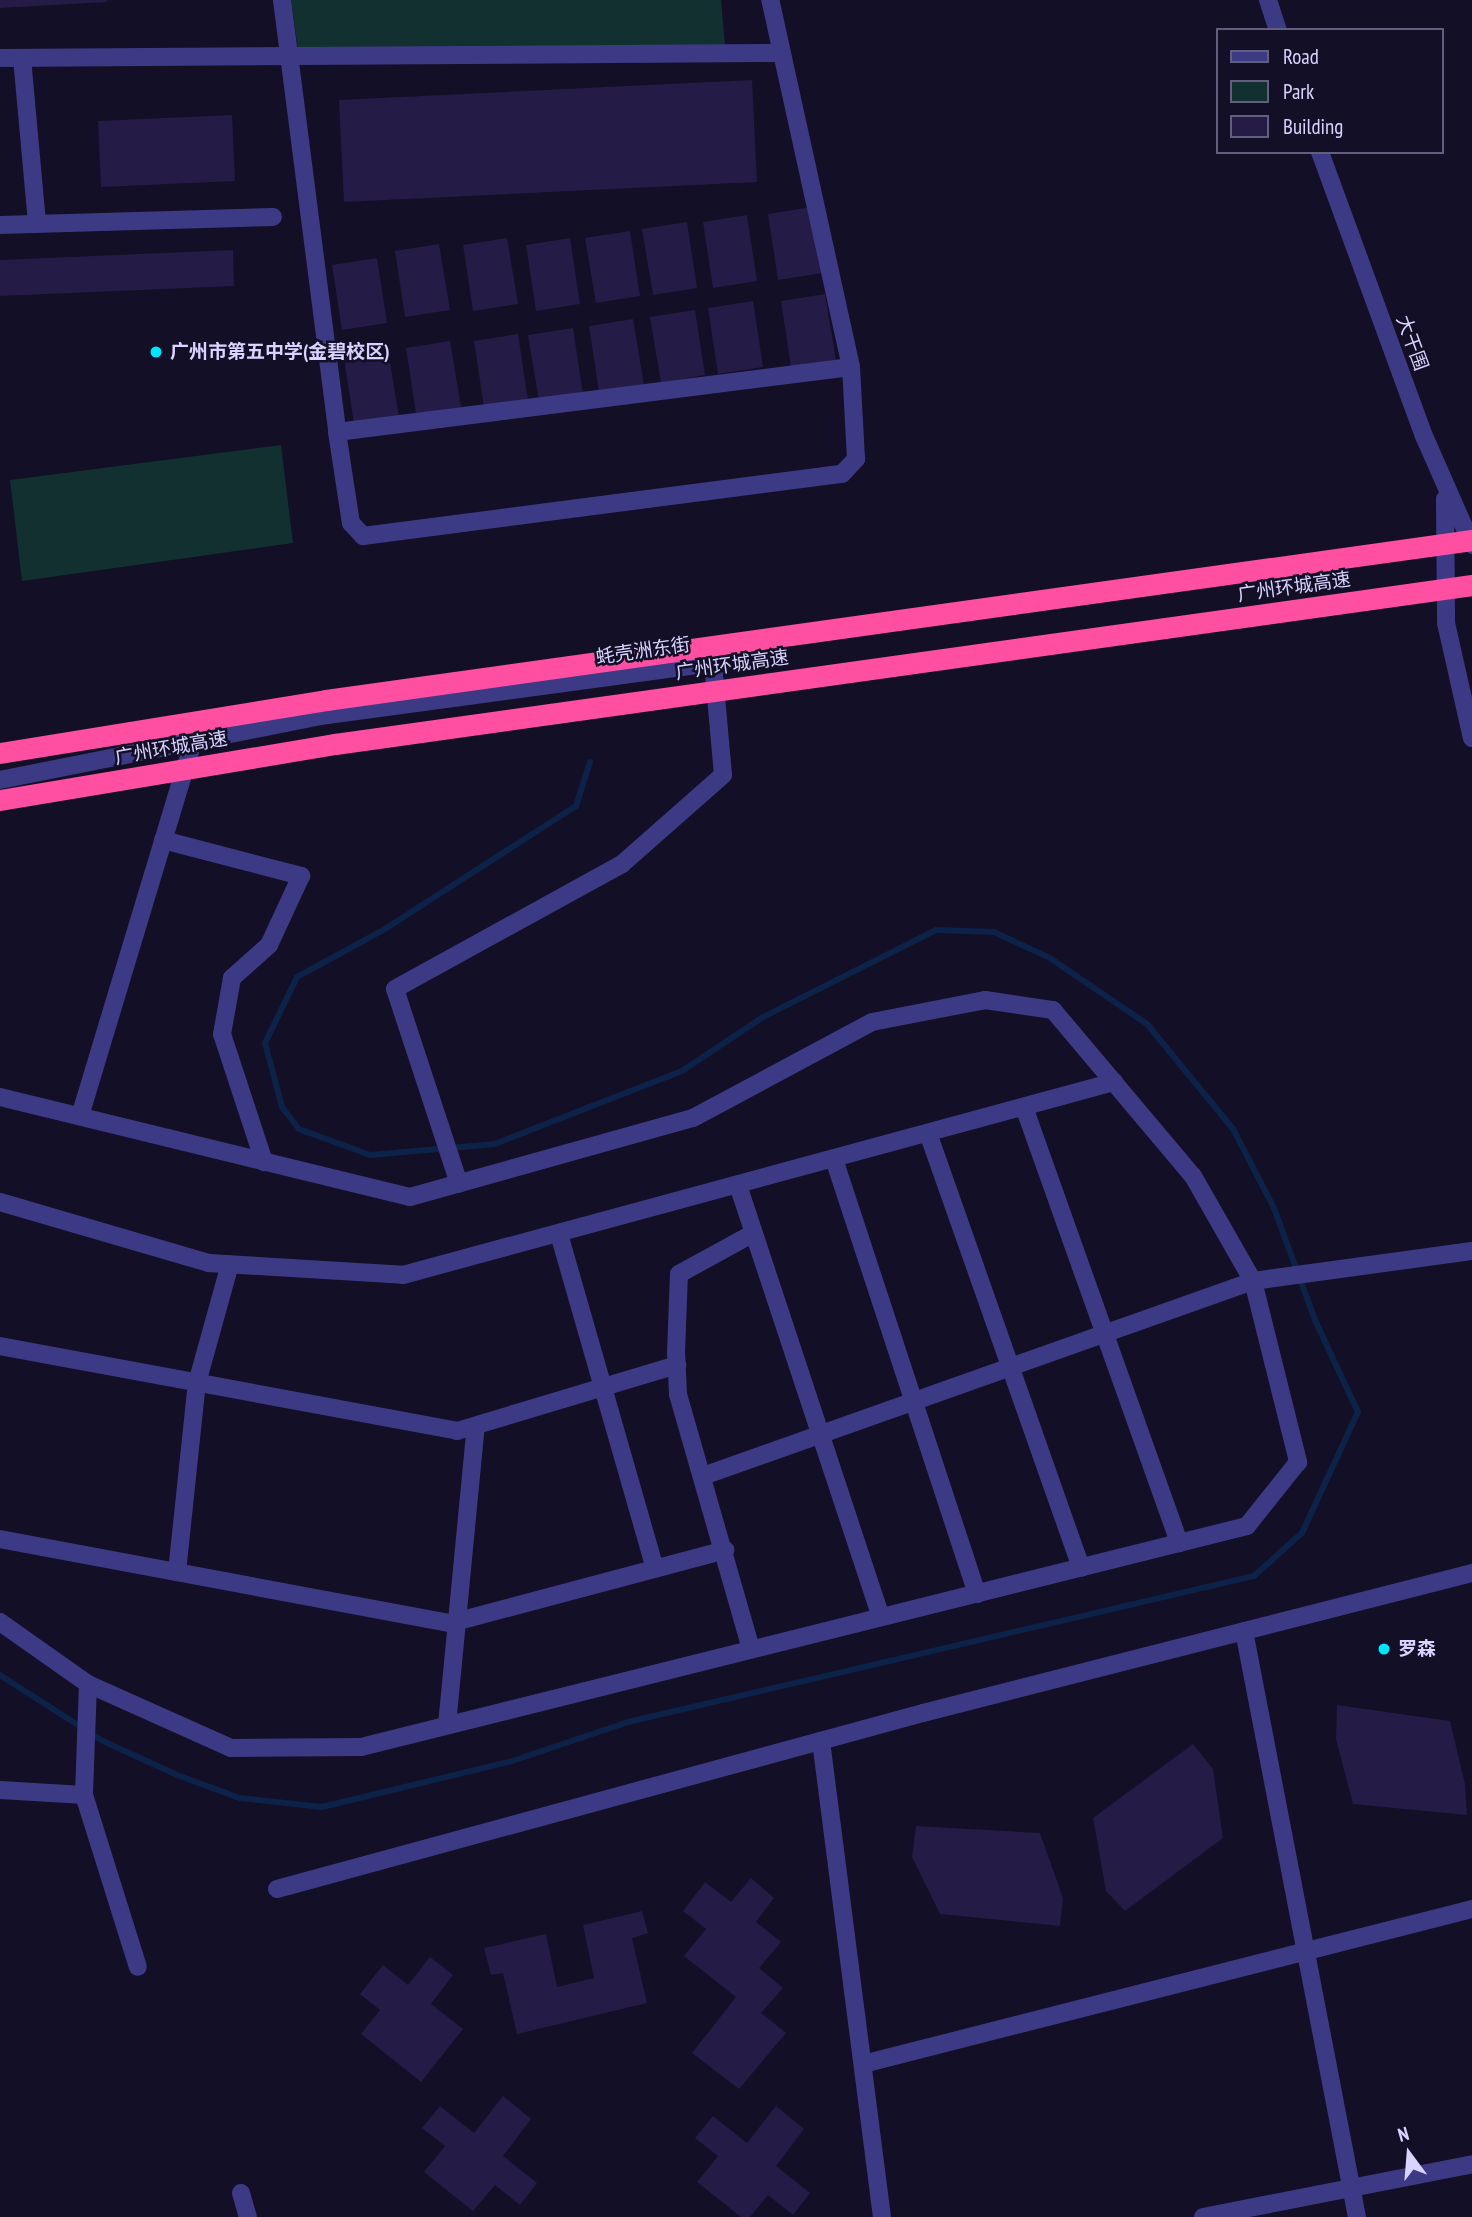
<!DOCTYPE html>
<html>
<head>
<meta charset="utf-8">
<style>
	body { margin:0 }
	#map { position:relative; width:1472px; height:2217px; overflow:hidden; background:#130f26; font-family:"PT Sans Narrow","Noto Sans SC",sans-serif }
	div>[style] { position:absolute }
	.green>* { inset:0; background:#12302f }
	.stream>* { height:6px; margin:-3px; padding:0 3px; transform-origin:3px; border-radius:3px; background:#0c2248 }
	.building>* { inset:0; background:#241b47 }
	.minor>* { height:18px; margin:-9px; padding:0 9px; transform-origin:9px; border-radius:9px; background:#3d3a85 }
	.highway-bridge>* { height:21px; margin:-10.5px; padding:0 10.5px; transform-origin:10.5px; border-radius:10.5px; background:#ff4fa3 }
	.dots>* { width:19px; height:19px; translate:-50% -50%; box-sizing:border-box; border:4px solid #130f26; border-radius:50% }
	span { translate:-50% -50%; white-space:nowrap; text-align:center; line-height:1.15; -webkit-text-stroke:5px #130f26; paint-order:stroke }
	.street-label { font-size:19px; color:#d9d4ff }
	.poi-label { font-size:19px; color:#d9d4ff; font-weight:700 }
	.left { translate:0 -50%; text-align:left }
	.legend { position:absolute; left:1216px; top:28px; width:228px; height:126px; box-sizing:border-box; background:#130f26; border:2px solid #625e7d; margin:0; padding:9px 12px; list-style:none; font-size:21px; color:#d9d4ff }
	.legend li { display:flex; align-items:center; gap:14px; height:35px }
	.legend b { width:35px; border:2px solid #625e7d }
	.north { position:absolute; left:1374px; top:2119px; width:70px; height:70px; -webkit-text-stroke:5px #130f26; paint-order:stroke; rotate:344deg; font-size:19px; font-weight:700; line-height:28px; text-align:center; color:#d9d4ff }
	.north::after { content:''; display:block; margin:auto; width:24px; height:32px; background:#d9d4ff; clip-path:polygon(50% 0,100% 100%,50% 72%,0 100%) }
</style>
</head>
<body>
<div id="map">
	<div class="green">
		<div style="clip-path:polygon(291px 0,721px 0,725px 46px,298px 49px)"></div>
		<div style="clip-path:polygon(281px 445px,293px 543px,22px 581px,10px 480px)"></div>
	</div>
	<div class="stream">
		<div style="left:0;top:1675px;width:122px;rotate:32.7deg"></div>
		<div style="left:103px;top:1741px;width:81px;rotate:24.7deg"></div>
		<div style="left:177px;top:1775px;width:67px;rotate:20.1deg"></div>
		<div style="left:240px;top:1798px;width:82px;rotate:6.3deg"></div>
		<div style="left:322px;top:1807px;width:195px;rotate:-13.6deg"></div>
		<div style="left:512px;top:1761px;width:122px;rotate:-18.6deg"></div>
		<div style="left:628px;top:1722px;width:643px;rotate:-13.13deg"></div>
		<div style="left:1254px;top:1576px;width:64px;rotate:-41.9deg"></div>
		<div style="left:1302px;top:1533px;width:133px;rotate:-65.2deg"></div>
		<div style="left:1358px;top:1412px;width:102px;rotate:-115.1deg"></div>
		<div style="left:1315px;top:1320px;width:119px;rotate:-110.1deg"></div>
		<div style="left:1274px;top:1208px;width:89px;rotate:-117.4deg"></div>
		<div style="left:1233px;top:1129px;width:136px;rotate:-129.3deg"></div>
		<div style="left:1147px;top:1024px;width:117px;rotate:-145.8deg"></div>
		<div style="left:1050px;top:958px;width:62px;rotate:-155.1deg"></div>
		<div style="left:994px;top:932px;width:58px;rotate:-178deg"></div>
		<div style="left:936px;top:930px;width:194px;rotate:153.3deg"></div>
		<div style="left:763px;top:1017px;width:97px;rotate:146.3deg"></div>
		<div style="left:682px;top:1071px;width:201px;rotate:158.7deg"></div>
		<div style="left:495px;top:1144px;width:125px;rotate:175deg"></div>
		<div style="left:370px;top:1155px;width:76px;rotate:-159.9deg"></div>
		<div style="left:299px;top:1129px;width:28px;rotate:-128deg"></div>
		<div style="left:282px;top:1107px;width:66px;rotate:-104.9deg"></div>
		<div style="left:265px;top:1043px;width:73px;rotate:-64.1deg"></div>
		<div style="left:297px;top:977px;width:100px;rotate:-28.6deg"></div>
		<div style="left:385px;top:929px;width:227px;rotate:-32.8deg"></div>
		<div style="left:576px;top:806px;width:46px;rotate:-72.3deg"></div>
	</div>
	<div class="building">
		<div style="clip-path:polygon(0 0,107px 0,107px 2px,0 8px)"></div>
		<div style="clip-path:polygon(752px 80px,757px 182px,344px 202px,339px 100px)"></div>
		<div style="clip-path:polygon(232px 115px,235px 181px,101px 187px,98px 121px)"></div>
		<div style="clip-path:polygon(812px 207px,823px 273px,778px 280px,768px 214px)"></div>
		<div style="clip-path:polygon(747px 215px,757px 281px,713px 288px,703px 222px)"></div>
		<div style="clip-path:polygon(687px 222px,697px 288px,653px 295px,642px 229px)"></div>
		<div style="clip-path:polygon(630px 231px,640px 296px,596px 303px,585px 238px)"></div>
		<div style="clip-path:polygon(507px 238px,518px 304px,473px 311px,463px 245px)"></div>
		<div style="clip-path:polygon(570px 238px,580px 304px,536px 311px,526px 245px)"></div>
		<div style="clip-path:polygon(439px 244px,450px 310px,405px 317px,395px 251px)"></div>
		<div style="clip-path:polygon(233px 250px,234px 286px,0 296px,0 260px)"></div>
		<div style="clip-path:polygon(377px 258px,387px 323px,342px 330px,332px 265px)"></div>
		<div style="clip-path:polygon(825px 294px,836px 360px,791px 367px,781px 301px)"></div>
		<div style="clip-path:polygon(753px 301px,763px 367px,718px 374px,708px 308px)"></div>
		<div style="clip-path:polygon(695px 310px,705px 375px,661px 383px,650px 317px)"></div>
		<div style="clip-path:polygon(633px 319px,644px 385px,599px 392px,589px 326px)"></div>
		<div style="clip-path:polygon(573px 328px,583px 394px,539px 401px,528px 335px)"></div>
		<div style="clip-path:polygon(518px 334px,528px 400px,484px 407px,474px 341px)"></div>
		<div style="clip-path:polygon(450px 341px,461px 407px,416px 414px,406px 348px)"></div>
		<div style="clip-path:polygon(388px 351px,399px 417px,354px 424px,344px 358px)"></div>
		<div style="clip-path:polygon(1337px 1705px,1450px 1721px,1465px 1784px,1467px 1815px,1353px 1804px,1336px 1739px)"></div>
		<div style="clip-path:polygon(1193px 1744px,1213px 1769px,1223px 1838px,1125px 1911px,1106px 1891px,1093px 1818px)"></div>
		<div style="clip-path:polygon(916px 1826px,1040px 1833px,1063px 1898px,1060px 1926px,940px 1914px,912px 1857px)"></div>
		<div style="clip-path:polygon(751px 1878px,774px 1898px,756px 1922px,781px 1942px,759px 1968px,783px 1988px,761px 2013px,786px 2033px,739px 2089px,692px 2053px,736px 1997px,684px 1956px,706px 1929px,683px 1911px,705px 1882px,731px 1902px)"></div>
		<div style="clip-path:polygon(642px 1911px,648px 1933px,632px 1938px,647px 2003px,517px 2034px,503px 1973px,491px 1975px,484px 1948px,546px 1934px,557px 1987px,594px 1978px,583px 1925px)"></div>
		<div style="clip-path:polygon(430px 1957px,453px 1975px,431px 2004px,463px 2029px,421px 2082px,361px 2034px,380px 2010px,360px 1994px,383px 1965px,408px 1985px)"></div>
		<div style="clip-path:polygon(503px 2096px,531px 2119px,503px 2156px,537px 2183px,520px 2205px,495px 2185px,473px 2211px,424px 2172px,445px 2146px,422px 2128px,440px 2106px,474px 2133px)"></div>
		<div style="clip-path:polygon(776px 2106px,804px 2129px,776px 2166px,810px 2193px,793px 2215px,768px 2195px,750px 2217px,741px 2217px,697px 2182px,718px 2156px,695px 2138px,713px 2116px,747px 2143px)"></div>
	</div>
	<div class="minor">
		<div style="left:282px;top:0;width:435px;rotate:82.7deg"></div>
		<div style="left:337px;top:432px;width:92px;rotate:81.3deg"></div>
		<div style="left:351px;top:523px;width:18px;rotate:47deg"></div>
		<div style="left:363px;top:536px;width:483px;rotate:-7.4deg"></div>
		<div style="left:842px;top:474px;width:21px;rotate:-47deg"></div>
		<div style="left:856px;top:459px;width:92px;rotate:-93.1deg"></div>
		<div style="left:851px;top:367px;width:376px;rotate:-102.4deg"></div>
		<div style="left:1268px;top:0;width:32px;rotate:72deg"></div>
		<div style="left:0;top:58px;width:780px;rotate:-0.37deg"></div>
		<div style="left:22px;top:58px;width:166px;rotate:84.8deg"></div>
		<div style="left:1320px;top:152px;width:302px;rotate:69.9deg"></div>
		<div style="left:1424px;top:436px;width:119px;rotate:66.2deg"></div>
		<div style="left:0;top:225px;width:273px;rotate:-1.7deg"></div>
		<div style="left:337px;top:432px;width:518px;rotate:-7.21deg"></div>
		<div style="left:1445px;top:499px;width:124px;rotate:89.5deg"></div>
		<div style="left:1446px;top:623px;width:118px;rotate:77.3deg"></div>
		<div style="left:0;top:780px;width:326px;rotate:-11.3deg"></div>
		<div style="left:320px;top:716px;width:397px;rotate:-7.7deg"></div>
		<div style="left:713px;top:663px;width:112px;rotate:84.9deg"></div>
		<div style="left:723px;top:775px;width:135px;rotate:138.6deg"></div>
		<div style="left:622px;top:864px;width:259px;rotate:151.2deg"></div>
		<div style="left:395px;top:989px;width:205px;rotate:71.8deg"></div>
		<div style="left:163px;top:840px;width:143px;rotate:14.6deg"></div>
		<div style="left:301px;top:876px;width:76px;rotate:114.9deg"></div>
		<div style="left:269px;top:945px;width:50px;rotate:138.3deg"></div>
		<div style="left:232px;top:978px;width:57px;rotate:100.1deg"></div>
		<div style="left:222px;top:1034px;width:135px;rotate:71.8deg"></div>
		<div style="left:0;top:1097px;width:422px;rotate:13.7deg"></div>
		<div style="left:410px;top:1197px;width:294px;rotate:-15.6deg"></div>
		<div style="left:693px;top:1118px;width:203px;rotate:-28.2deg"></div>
		<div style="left:872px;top:1022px;width:115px;rotate:-11deg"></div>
		<div style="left:985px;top:1000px;width:69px;rotate:8.4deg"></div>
		<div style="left:1053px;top:1010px;width:217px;rotate:49.9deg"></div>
		<div style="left:1193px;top:1176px;width:121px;rotate:60.3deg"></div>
		<div style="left:1253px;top:1281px;width:187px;rotate:76deg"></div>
		<div style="left:1298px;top:1462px;width:82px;rotate:128.6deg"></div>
		<div style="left:1247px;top:1526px;width:913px;rotate:165.99deg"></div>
		<div style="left:361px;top:1747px;width:130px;rotate:179.6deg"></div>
		<div style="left:231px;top:1748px;width:157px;rotate:-155.9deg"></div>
		<div style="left:88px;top:1684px;width:108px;rotate:-144.8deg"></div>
		<div style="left:1024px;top:1107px;width:463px;rotate:70.4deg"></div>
		<div style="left:80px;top:1116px;width:391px;rotate:-73.2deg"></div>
		<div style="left:928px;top:1133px;width:461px;rotate:70.6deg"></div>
		<div style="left:834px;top:1159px;width:458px;rotate:71.8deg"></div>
		<div style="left:738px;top:1185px;width:455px;rotate:71.7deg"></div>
		<div style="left:0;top:1202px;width:218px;rotate:16.3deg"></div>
		<div style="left:209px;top:1263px;width:194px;rotate:3.5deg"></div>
		<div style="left:403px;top:1275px;width:737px;rotate:-15.19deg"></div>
		<div style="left:559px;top:1234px;width:348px;rotate:74deg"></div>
		<div style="left:0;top:1346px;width:465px;rotate:10.5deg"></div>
		<div style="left:457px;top:1431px;width:230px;rotate:-16.7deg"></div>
		<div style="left:703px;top:1476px;width:584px;rotate:-19.52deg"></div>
		<div style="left:1253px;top:1281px;width:221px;rotate:-7.8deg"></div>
		<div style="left:0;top:1539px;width:459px;rotate:10.6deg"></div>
		<div style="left:451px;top:1623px;width:284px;rotate:-14.9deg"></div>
		<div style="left:177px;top:1572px;width:190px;rotate:-84deg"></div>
		<div style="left:197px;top:1383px;width:123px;rotate:-74.5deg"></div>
		<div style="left:1244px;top:1631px;width:597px;rotate:79.09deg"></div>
		<div style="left:751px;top:1649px;width:265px;rotate:-106deg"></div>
		<div style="left:678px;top:1394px;width:42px;rotate:-92.7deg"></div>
		<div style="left:676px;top:1352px;width:78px;rotate:-87.8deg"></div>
		<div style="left:679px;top:1274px;width:85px;rotate:-28.7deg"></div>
		<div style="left:88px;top:1684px;width:111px;rotate:92.1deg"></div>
		<div style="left:84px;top:1795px;width:180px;rotate:72.6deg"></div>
		<div style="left:447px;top:1725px;width:300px;rotate:-84.5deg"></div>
		<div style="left:821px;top:1741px;width:480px;rotate:82.7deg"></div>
		<div style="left:0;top:1790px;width:84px;rotate:3.4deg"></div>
		<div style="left:277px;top:1889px;width:670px;rotate:-15.24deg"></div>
		<div style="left:923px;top:1713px;width:567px;rotate:-14.31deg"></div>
		<div style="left:863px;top:2064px;width:628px;rotate:-14.28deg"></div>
		<div style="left:241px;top:2193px;width:25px;rotate:74deg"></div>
		<div style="left:1203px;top:2217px;width:274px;rotate:-11.1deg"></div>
	</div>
	<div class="highway-bridge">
		<div style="left:0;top:753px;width:330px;rotate:-9.2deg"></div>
		<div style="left:326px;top:700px;width:1157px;rotate:-7.95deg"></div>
		<div style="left:0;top:800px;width:340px;rotate:-9.5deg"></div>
		<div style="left:335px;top:744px;width:1148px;rotate:-7.96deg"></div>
	</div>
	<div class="dots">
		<div style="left:156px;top:352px;background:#00e5ff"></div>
		<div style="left:1384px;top:1649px;background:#00e5ff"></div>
	</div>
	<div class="street-label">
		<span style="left:1412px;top:343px;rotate:70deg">大干围</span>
		<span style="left:1294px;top:587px;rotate:-8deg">广州环城高速</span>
		<span style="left:643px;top:651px;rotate:-8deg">蚝壳洲东街</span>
		<span style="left:732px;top:665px;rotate:-8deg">广州环城高速</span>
		<span style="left:171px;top:748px;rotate:-10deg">广州环城高速</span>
	</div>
	<div class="poi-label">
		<span class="left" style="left:170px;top:352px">广州市第五中学(金碧校区)</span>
		<span class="left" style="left:1398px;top:1649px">罗森</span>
	</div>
	<ul class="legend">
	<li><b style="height:9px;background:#3d3a85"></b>Road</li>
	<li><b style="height:19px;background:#12302f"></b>Park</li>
	<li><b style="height:19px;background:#241b47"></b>Building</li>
	</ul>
	<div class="north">N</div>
</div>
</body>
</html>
